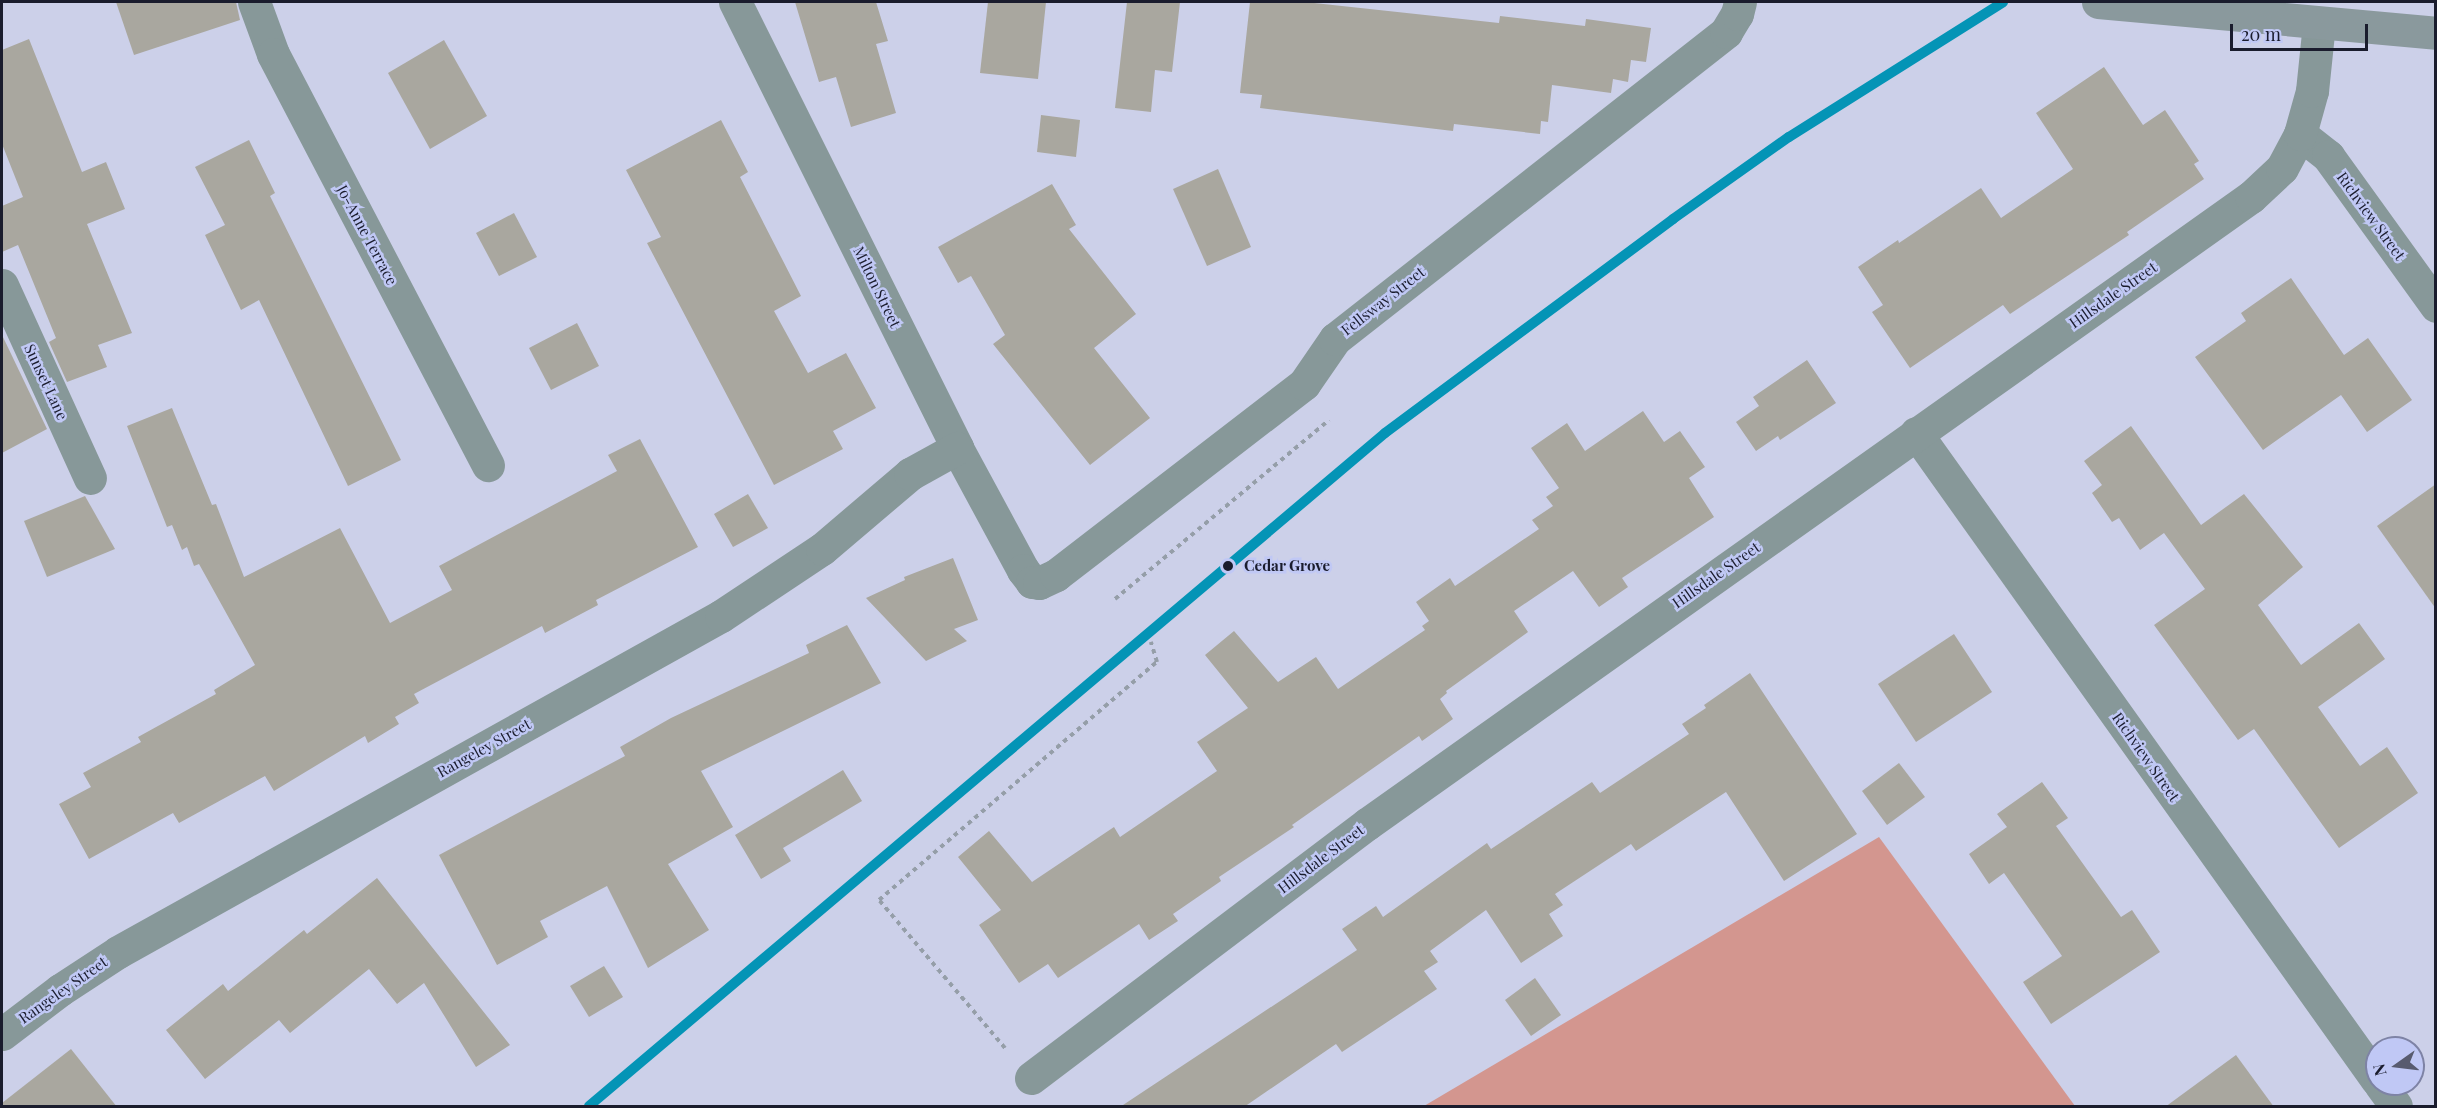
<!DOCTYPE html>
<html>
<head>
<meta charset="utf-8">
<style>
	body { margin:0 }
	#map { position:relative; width:2437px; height:1108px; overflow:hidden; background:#ccd0e9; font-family:"Playfair Display",serif }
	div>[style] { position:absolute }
	.forest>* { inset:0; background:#d3968f }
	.building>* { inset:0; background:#a9a79f }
	.path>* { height:4px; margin-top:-2px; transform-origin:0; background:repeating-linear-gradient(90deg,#959ea8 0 4.5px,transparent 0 9px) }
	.street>* { height:33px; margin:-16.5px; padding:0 16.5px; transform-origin:16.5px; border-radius:16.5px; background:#879899 }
	.secondary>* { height:33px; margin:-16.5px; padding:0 16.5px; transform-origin:16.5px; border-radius:16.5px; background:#8a999d }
	.rail-1>* { height:10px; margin:-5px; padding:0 5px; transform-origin:5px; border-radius:5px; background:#0494b6 }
	.dots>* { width:16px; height:16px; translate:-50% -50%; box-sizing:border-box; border:3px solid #c0c8f5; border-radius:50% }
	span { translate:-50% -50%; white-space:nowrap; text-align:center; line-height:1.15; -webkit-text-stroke:5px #c0c8f5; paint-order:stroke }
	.street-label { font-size:15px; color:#1a1c2d }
	.stop-label { font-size:15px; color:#1a1c2d; font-weight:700 }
	.left { translate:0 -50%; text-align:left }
	.frame { position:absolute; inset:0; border:3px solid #1a1c2d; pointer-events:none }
	.north { position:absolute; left:2365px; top:1036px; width:60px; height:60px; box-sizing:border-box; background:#c0c8f5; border:2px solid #7e83a5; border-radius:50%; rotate:256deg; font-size:16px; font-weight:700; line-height:24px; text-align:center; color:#1a1c2d }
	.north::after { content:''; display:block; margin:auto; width:21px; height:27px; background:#585b6f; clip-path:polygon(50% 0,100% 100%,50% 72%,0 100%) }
	.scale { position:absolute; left:2230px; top:24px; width:138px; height:27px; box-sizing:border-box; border:3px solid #1a1c2d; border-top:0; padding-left:8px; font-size:18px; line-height:21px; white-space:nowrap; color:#1a1c2d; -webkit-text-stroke:4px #c0c8f5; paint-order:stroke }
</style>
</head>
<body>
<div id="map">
	<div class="forest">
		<div style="clip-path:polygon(1879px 837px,2075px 1106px,1424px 1106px)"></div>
	</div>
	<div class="building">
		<div style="clip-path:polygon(116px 2px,236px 2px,240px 20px,134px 55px)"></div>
		<div style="clip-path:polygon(795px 2px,876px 2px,888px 41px,876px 44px,896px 113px,851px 127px,836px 77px,819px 82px)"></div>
		<div style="clip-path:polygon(988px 2px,1046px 2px,1038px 79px,980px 73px)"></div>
		<div style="clip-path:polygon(1127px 2px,1180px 2px,1172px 72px,1155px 70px,1151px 112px,1115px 108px)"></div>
		<div style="clip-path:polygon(1250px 2px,1305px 2px,1499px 23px,1500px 16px,1585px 26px,1586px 19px,1651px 28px,1646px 62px,1631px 60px,1628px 82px,1613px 79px,1611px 93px,1552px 85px,1548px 122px,1541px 121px,1540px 134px,1454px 124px,1453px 131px,1260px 108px,1262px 95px,1240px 93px)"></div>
		<div style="clip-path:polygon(29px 39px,82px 172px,106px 162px,125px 209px,87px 224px,132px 333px,98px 345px,107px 367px,67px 382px,49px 342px,56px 338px,18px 245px,2px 252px,2px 206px,23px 197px,2px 144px,2px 50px)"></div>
		<div style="clip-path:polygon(444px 40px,487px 116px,430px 149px,388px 73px)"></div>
		<div style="clip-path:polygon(2104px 67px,2143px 125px,2165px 110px,2199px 161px,2194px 164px,2204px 179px,2127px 232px,2129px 235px,2010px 314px,2003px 305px,1910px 368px,1872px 312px,1883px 305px,1858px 267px,1898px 240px,1899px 243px,1981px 188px,2001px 218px,2073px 169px,2036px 113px)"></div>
		<div style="clip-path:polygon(1041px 115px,1080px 120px,1076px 157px,1037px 152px)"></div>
		<div style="clip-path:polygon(721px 120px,748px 172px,740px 177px,801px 296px,774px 311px,808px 373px,846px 353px,876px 408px,833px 431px,843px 449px,774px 485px,647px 243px,661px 237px,626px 170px)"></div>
		<div style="clip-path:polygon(249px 140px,275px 193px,270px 196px,401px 460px,348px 486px,259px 300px,241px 310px,205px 235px,225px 225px,195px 167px)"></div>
		<div style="clip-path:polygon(1218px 169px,1251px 247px,1207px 266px,1173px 189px)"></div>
		<div style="clip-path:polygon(1052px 184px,1076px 225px,1069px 229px,1136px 314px,1094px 348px,1150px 418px,1090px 465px,993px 344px,1005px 335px,971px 276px,958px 283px,938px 247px)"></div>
		<div style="clip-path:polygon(514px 213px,537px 257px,499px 276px,476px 233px)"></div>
		<div style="clip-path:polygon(2291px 278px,2344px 355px,2368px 338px,2412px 400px,2367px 432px,2341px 395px,2263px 450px,2195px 357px,2246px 321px,2241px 313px)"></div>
		<div style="clip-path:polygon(577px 323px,599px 366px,551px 390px,529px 348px)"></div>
		<div style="clip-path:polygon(2px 335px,47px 429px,2px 453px)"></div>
		<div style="clip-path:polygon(1807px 360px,1836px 403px,1780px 440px,1778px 436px,1756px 451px,1736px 422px,1759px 406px,1753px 397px)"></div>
		<div style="clip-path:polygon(172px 408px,212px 505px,216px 504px,244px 577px,340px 528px,390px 623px,452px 590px,439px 566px,617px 471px,608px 455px,640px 439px,698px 547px,596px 600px,598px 605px,545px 633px,542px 626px,414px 694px,419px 703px,395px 717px,399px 724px,368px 743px,365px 736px,274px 791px,265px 776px,179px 823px,173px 813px,89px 859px,59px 804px,91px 787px,83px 773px,141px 742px,138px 737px,216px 694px,214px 690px,255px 665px,199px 564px,194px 566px,187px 547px,182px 550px,172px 525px,167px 527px,127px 426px)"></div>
		<div style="clip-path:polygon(1643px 411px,1664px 442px,1680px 431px,1705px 467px,1689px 478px,1714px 517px,1622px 578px,1628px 587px,1599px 607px,1573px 571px,1514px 611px,1528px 632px,1446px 691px,1447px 693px,1440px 699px,1453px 719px,1422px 741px,1419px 736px,1292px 825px,1294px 827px,1219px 877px,1221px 881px,1173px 914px,1178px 921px,1149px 940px,1139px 924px,1058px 978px,1048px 964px,1019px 983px,979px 925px,1001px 910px,958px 857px,989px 831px,1032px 882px,1114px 827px,1120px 837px,1217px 771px,1197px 742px,1248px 708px,1205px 655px,1234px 631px,1278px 682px,1316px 657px,1338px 689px,1425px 630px,1422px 626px,1429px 621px,1416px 602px,1450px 578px,1455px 586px,1539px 529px,1532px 520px,1553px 506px,1546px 497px,1559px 488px,1531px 448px,1567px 423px,1585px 451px)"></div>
		<div style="clip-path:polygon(2131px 426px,2201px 525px,2244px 494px,2303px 567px,2258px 605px,2301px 665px,2359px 623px,2385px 659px,2318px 707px,2360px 766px,2387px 747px,2418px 793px,2339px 848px,2254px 729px,2238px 740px,2154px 625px,2205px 589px,2164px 533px,2140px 550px,2119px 518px,2112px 522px,2092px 493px,2102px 485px,2084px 461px)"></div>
		<div style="clip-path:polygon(2436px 484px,2436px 609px,2377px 526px)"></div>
		<div style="clip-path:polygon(748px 494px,768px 528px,733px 547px,714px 514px)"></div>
		<div style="clip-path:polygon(85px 496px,115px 549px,47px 577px,24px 521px)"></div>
		<div style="clip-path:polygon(953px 558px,978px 620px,954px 629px,967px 641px,926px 661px,866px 598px,905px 580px,904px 577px)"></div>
		<div style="clip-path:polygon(847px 625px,881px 683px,701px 771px,733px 827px,668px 864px,709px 930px,648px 968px,607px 886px,540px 921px,548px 937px,497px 965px,439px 855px,625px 756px,620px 747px,671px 718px,809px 653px,806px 645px)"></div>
		<div style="clip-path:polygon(1954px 634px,1992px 692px,1916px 742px,1878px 684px)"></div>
		<div style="clip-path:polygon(1750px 673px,1857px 834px,1784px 881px,1726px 792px,1636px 851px,1631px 844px,1555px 894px,1563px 905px,1549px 914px,1563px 936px,1521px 963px,1486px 910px,1430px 951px,1438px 962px,1424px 971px,1437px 989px,1342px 1052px,1336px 1044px,1244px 1107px,1120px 1107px,1357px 950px,1342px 929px,1376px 906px,1383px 917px,1487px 843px,1491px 849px,1592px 782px,1600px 793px,1689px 734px,1682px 724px,1706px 708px,1704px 705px)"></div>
		<div style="clip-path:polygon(1899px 763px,1925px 797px,1887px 825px,1862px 791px)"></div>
		<div style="clip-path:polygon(843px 770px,862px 801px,783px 848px,791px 861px,761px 879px,735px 835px)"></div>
		<div style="clip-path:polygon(2042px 782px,2068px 818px,2056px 826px,2121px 917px,2132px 910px,2160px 952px,2051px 1024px,2023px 982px,2062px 956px,2004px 873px,1989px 884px,1969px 854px,2007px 827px,1997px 814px)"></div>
		<div style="clip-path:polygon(377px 878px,510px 1045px,476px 1067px,424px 983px,397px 1004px,369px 969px,290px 1033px,279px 1020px,205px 1079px,166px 1030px,223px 984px,228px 991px,304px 930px,307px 934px)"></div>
		<div style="clip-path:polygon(604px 966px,623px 997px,589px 1017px,570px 986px)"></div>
		<div style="clip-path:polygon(1535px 978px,1561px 1015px,1531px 1036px,1505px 1000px)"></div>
		<div style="clip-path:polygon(71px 1049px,117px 1107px,2px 1107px,2px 1103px)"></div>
		<div style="clip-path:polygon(2236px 1055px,2274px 1107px,2165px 1107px)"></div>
	</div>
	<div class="path">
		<div style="left:1115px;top:599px;width:279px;rotate:-39.9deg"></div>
		<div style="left:1005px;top:1048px;width:194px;rotate:-130.4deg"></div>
		<div style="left:879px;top:900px;width:366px;rotate:-40.6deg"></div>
		<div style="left:1157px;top:662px;width:21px;rotate:-107deg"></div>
	</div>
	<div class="street">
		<div style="left:254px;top:2px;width:55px;rotate:69.9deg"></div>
		<div style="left:273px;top:54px;width:464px;rotate:62.4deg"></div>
		<div style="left:735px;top:2px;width:498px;rotate:63.5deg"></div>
		<div style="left:957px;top:448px;width:139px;rotate:61.6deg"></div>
		<div style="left:1023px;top:570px;width:15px;rotate:53deg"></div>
		<div style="left:1032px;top:582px;width:7px;rotate:8deg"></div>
		<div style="left:1039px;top:583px;width:19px;rotate:-25deg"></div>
		<div style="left:1056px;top:575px;width:313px;rotate:-37.6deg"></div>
		<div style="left:1304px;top:384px;width:55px;rotate:-55.4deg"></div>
		<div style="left:1335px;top:339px;width:497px;rotate:-38.1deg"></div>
		<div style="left:1726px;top:32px;width:21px;rotate:-59deg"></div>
		<div style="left:1737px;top:14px;width:12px;rotate:-76deg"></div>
		<div style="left:2300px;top:134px;width:36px;rotate:38deg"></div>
		<div style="left:2328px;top:156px;width:185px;rotate:54.2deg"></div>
		<div style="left:2px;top:285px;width:212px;rotate:65.5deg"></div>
		<div style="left:1916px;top:433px;width:794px;rotate:54.53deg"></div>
		<div style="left:2px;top:1034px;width:73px;rotate:-37.2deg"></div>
		<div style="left:60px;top:990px;width:69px;rotate:-33.2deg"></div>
		<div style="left:118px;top:952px;width:690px;rotate:-29.13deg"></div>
		<div style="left:721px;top:616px;width:121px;rotate:-33.6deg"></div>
		<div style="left:822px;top:549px;width:116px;rotate:-40.4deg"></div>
		<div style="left:910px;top:474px;width:54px;rotate:-29deg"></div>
		<div style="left:1031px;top:1078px;width:421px;rotate:-37.1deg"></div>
		<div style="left:1367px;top:824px;width:1084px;rotate:-35.35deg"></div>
		<div style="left:2251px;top:197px;width:42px;rotate:-43.1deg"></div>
		<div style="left:2282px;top:168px;width:38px;rotate:-62deg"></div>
		<div style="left:2300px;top:134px;width:45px;rotate:-74.4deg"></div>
		<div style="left:2312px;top:91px;width:68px;rotate:-84.1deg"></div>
		<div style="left:2380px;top:1084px;width:27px;rotate:54deg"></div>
	</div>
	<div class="secondary">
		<div style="left:2098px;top:2px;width:339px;rotate:5.2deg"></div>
	</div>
	<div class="rail-1">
		<div style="left:589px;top:1106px;width:1042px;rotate:-40.21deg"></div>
		<div style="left:1385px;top:433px;width:359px;rotate:-36.6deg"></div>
		<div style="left:1673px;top:219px;width:142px;rotate:-35.3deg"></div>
		<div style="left:1789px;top:137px;width:253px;rotate:-32.2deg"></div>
	</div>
	<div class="dots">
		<div style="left:1228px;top:566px;background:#1a1c2d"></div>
	</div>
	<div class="street-label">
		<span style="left:2371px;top:216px;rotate:54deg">Richview Street</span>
		<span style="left:367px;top:235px;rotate:62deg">Jo-Anne Terrace</span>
		<span style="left:877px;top:287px;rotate:64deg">Milton Street</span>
		<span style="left:2113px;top:295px;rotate:-35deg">Hillsdale Street</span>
		<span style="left:1383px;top:301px;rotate:-38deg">Fellsway Street</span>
		<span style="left:46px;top:382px;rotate:65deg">Sunset Lane</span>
		<span style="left:1716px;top:575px;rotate:-35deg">Hillsdale Street</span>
		<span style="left:484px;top:748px;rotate:-29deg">Rangeley Street</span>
		<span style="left:2146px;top:757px;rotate:55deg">Richview Street</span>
		<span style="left:1321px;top:859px;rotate:-37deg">Hillsdale Street</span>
		<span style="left:63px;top:990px;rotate:-35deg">Rangeley Street</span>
	</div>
	<div class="stop-label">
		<span class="left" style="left:1244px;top:566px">Cedar Grove</span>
	</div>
	<div class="frame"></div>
	<div class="north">N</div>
	<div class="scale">20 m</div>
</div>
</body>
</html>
